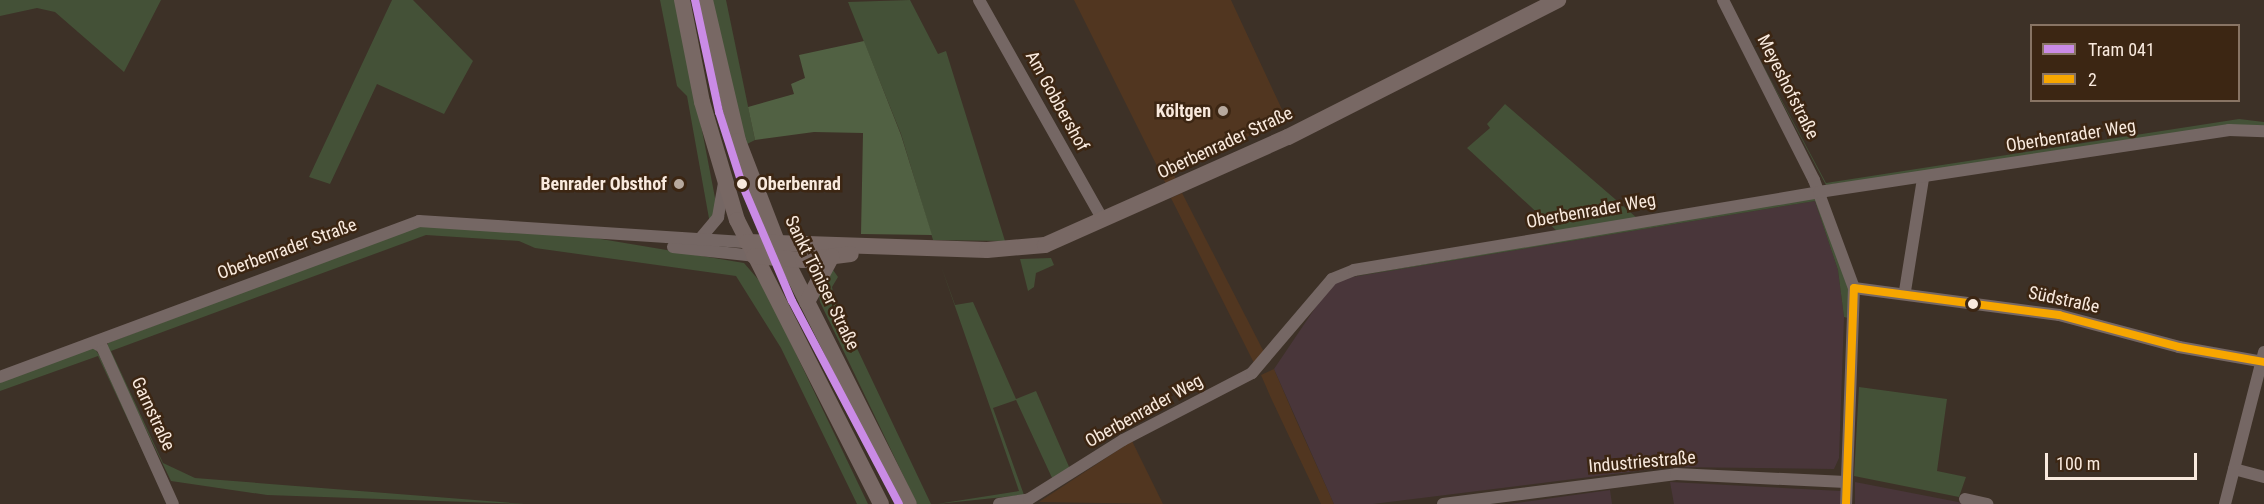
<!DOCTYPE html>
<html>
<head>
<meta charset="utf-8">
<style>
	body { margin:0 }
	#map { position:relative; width:2264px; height:504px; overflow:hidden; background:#3d3127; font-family:"Roboto Condensed",sans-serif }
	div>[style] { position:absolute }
	.built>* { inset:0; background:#513620 }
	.industrial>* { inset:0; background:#49363a }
	.green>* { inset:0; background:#445137 }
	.forest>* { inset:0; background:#516143 }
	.street>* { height:12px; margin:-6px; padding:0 6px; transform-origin:6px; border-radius:6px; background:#756764 }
	.secondary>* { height:16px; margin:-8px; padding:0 8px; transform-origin:8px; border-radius:8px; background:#786864 }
	.bus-1>* { height:8px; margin:-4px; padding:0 4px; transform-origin:4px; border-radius:4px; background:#f7a600 }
	.tram-1>* { height:8px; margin:-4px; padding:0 4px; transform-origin:4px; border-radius:4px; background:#ca8be6 }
	.dots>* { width:16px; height:16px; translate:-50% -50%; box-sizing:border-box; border:3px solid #3c2613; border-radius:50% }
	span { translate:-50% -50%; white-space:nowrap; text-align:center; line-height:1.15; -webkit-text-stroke:5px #3c2613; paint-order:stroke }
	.street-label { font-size:18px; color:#f9eade }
	.poi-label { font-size:18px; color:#f9eade; font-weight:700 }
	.right { translate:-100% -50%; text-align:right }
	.stop-label { font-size:18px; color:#f9eade; font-weight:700 }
	.left { translate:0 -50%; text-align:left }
	.legend { position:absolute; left:2030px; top:24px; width:210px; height:78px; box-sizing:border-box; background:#3c2613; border:2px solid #887464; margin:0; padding:8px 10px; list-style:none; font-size:18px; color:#f9eade }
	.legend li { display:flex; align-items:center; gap:12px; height:30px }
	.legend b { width:30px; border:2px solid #887464 }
	.scale { position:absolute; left:2045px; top:453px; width:152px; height:27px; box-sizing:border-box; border:3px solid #f9eade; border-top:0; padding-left:8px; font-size:18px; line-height:21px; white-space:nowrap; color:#f9eade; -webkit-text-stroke:4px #3c2613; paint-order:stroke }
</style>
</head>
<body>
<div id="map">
	<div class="built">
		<div style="clip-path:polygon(1074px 0,1231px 0,1286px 118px,1173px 173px,1177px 181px,1167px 186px)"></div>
		<div style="clip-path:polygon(1182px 193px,1265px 354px,1255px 365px,1171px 198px)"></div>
		<div style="clip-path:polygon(1274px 369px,1296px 420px,1334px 504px,1321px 504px,1271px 398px,1261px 375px)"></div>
		<div style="clip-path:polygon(1132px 441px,1163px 504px,1039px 502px)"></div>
	</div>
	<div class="industrial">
		<div style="clip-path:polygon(1815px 201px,1838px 270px,1844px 317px,1839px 458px,1834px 469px,1669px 467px,1373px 504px,1334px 504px,1274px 369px,1334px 280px)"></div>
		<div style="clip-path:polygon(1670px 482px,1841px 491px,1841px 504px,1674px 504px)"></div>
		<div style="clip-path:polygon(1855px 482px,1958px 502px,1965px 504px,1855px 504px)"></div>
		<div style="clip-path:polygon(1610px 490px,1612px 504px,1509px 504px)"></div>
	</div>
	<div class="green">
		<div style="clip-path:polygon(0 0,161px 0,124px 72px,55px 12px,37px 8px,0 16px)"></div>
		<div style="clip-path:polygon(392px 0,413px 0,473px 61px,444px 114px,377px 84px,330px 184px,309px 177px)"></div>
		<div style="clip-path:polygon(660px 0,677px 0,716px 203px,710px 224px,687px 96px,677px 86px)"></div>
		<div style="clip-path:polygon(711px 0,726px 0,755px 140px,745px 145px)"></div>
		<div style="clip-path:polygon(910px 0,938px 54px,946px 51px,1005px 241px,933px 240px,901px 134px,848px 2px)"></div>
		<div style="clip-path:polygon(1728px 0,1826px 183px,2239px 119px,2264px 122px,2264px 128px,1826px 185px)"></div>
		<div style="clip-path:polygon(1505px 104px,1637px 218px,1558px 232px,1467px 148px,1490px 128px,1487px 124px)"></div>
		<div style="clip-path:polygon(1809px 197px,1817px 200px,1850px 290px,1848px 318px,1844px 317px,1838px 270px,1815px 201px,1334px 280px)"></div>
		<div style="clip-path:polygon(434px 225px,589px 237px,744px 263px,763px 285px,868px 504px,857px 504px,781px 348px,736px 276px,535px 248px,519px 241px,426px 235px,111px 351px,163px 463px,195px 478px,525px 504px,267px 495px,171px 481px,108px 351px,108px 343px,415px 227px)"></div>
		<div style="clip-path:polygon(1051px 258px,1054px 265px,1036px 273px,1034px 287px,1028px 291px,1020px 259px)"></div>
		<div style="clip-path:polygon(940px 263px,955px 305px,973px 302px,1016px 399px,1036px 391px,1070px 469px,1053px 480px,1016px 400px,993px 408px,1024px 495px,937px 504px,1019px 491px)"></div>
		<div style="clip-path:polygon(831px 267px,838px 277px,832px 287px,835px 302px,931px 504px,917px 504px,820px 302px,818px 288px)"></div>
		<div style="clip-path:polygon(94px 347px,99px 355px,159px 486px,98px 356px,0 391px,0 381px)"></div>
		<div style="clip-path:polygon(1859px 387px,1947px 399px,1937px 471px,1966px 477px,1959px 497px,1854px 476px)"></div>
	</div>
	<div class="forest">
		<div style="clip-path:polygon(864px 41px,901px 135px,932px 235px,861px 234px,863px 133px,814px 132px,755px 140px,748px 107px,794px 94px,791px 84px,805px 78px,799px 55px)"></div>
	</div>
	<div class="street">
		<div style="left:979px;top:0;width:253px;rotate:60.6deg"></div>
		<div style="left:1723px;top:0;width:202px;rotate:63.2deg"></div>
		<div style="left:1814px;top:180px;width:115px;rotate:69.7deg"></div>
		<div style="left:1854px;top:288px;width:216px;rotate:92.1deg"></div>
		<div style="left:699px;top:240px;width:30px;rotate:-50deg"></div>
		<div style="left:718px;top:217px;width:35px;rotate:-80deg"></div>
		<div style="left:673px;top:247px;width:81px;rotate:6.3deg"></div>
		<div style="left:1854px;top:288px;width:207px;rotate:7.5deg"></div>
		<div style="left:2059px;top:315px;width:124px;rotate:14.9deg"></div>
		<div style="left:2179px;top:347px;width:86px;rotate:10deg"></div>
		<div style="left:1905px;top:291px;width:114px;rotate:-80.9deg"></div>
		<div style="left:95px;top:343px;width:8px;rotate:30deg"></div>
		<div style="left:102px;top:347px;width:172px;rotate:65.7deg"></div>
		<div style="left:0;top:377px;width:447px;rotate:-20.4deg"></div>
		<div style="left:419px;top:221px;width:329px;rotate:3.7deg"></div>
		<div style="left:2234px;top:469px;width:31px;rotate:15deg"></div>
		<div style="left:1965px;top:499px;width:23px;rotate:13deg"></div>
		<div style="left:999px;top:504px;width:30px;rotate:-9deg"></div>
		<div style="left:1029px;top:499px;width:111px;rotate:-32.1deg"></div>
		<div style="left:1123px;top:440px;width:145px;rotate:-27.4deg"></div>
		<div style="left:1252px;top:373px;width:123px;rotate:-49.6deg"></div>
		<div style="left:1332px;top:279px;width:24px;rotate:-22deg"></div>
		<div style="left:1354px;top:270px;width:471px;rotate:-9.5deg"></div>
		<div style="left:1819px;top:192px;width:415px;rotate:-8.6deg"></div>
		<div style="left:2229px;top:130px;width:35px;rotate:2deg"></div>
		<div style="left:1443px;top:504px;width:235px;rotate:-7.3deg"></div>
		<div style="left:1676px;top:474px;width:170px;rotate:2.7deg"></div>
		<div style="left:2225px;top:504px;width:157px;rotate:-75.6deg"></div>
	</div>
	<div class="secondary">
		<div style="left:682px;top:0;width:104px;rotate:78.9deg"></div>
		<div style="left:702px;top:102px;width:123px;rotate:73.5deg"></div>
		<div style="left:737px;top:220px;width:318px;rotate:63.1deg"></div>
		<div style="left:705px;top:0;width:145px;rotate:76.8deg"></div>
		<div style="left:738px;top:141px;width:110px;rotate:68.8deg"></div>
		<div style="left:778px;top:244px;width:291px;rotate:63.3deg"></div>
		<div style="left:747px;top:242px;width:240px;rotate:1.9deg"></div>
		<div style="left:987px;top:250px;width:58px;rotate:-4.9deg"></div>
		<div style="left:1045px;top:245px;width:266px;rotate:-24deg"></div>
		<div style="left:1288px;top:137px;width:303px;rotate:-26.9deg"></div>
		<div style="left:754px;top:256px;width:49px;rotate:4.7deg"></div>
		<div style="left:803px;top:260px;width:48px;rotate:-7.1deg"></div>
		<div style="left:807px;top:302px;width:52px;rotate:-61.5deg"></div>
	</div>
	<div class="bus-1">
		<div style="left:1846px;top:504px;width:216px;rotate:-87.9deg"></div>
		<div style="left:1854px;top:288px;width:207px;rotate:7.5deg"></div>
		<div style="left:2059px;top:315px;width:124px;rotate:14.9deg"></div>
		<div style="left:2179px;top:347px;width:86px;rotate:10deg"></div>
	</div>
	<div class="tram-1">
		<div style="left:695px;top:0;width:115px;rotate:77.9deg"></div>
		<div style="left:719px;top:112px;width:76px;rotate:72.3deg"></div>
		<div style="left:742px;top:184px;width:127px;rotate:66.9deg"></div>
		<div style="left:792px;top:301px;width:229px;rotate:62.2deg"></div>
	</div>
	<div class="dots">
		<div style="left:1223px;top:111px;background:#b7a99e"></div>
		<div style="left:679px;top:184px;background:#b7a99e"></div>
		<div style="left:742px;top:184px;background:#f9eade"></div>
		<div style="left:1973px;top:304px;background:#f9eade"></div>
	</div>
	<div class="street-label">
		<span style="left:1788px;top:87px;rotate:63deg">Meyeshofstraße</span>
		<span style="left:1057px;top:101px;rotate:61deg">Am Gobbershof</span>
		<span style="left:2071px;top:136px;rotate:-9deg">Oberbenrader Weg</span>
		<span style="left:1225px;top:143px;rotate:-25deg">Oberbenrader Straße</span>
		<span style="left:1591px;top:211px;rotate:-10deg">Oberbenrader Weg</span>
		<span style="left:287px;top:249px;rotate:-20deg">Oberbenrader Straße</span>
		<span style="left:822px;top:283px;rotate:64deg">Sankt Töniser Straße</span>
		<span style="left:2064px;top:300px;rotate:12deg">Südstraße</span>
		<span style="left:1144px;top:411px;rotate:-29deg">Oberbenrader Weg</span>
		<span style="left:153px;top:414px;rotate:65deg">Garnstraße</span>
		<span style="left:1642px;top:462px;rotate:-5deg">Industriestraße</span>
	</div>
	<div class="poi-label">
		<span class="right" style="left:1211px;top:111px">Költgen</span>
		<span class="right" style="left:667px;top:184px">Benrader Obsthof</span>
	</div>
	<div class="stop-label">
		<span class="left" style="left:757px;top:184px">Oberbenrad</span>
	</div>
	<ul class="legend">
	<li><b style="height:8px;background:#ca8be6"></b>Tram 041</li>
	<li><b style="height:8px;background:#f7a600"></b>2</li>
	</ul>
	<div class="scale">100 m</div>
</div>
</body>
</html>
